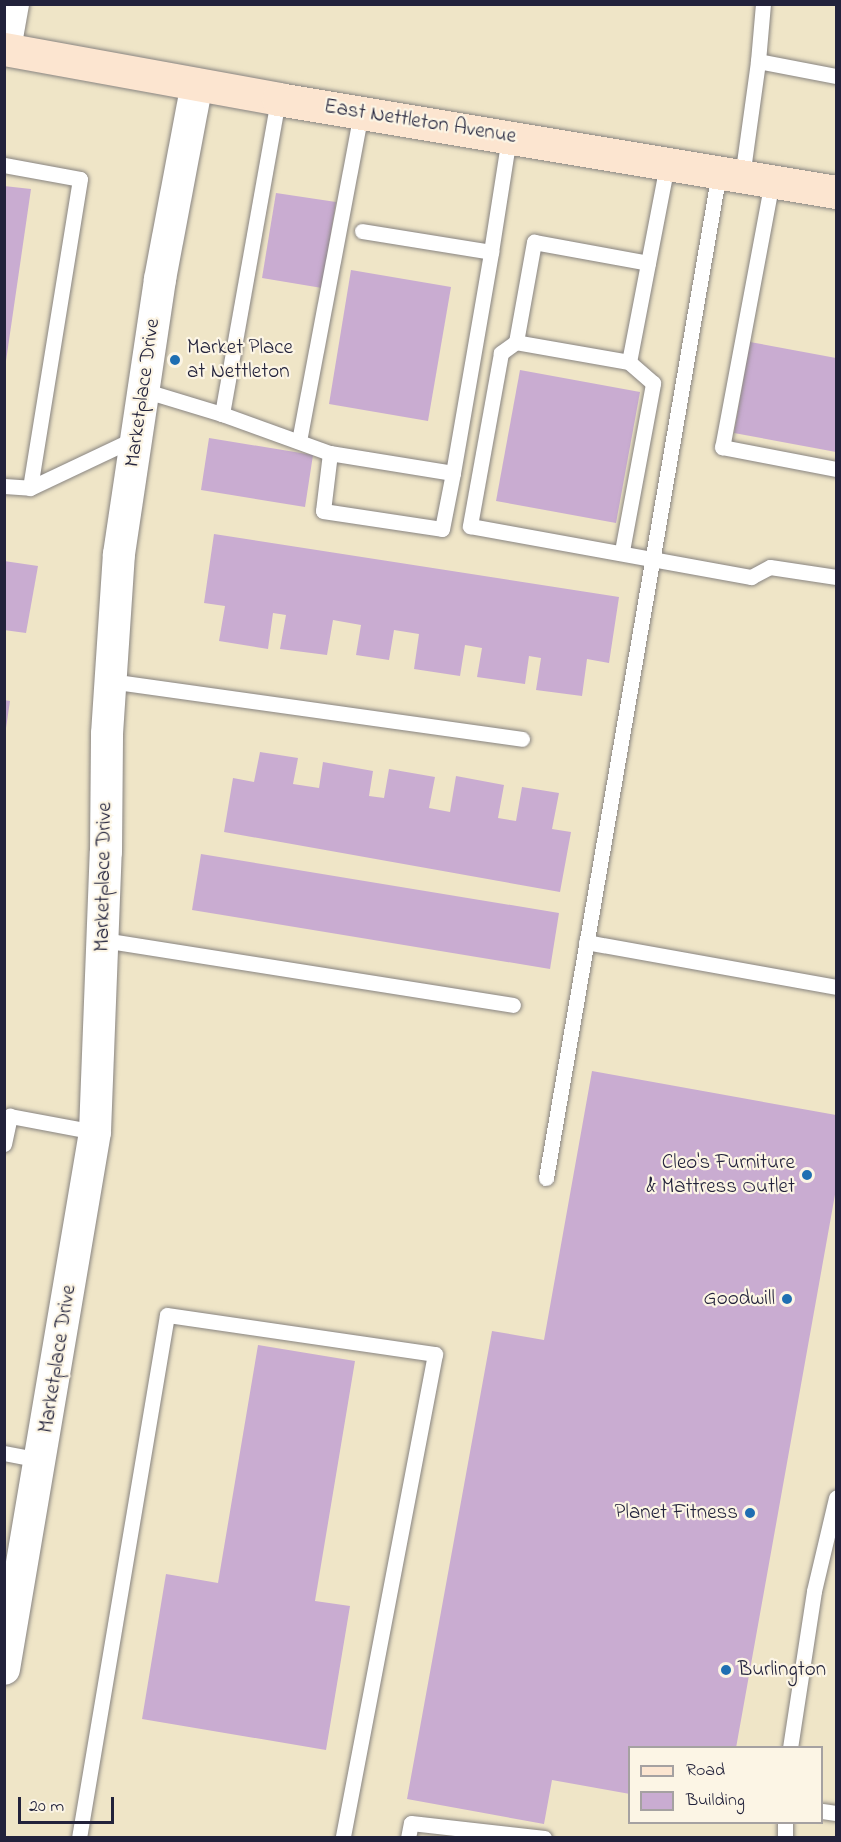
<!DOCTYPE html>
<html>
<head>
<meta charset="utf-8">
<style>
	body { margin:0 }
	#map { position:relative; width:841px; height:1842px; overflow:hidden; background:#efe5c7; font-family:"Indie Flower",sans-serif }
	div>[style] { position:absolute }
	.building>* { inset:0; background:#c9acd1 }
	.roads { filter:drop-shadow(0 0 2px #888481) drop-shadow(0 0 2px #888481) }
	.lane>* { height:15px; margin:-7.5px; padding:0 7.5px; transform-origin:7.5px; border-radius:7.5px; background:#fff }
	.street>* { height:32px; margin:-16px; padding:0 16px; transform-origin:16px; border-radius:16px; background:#fff }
	.secondary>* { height:33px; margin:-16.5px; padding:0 16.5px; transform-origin:16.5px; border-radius:16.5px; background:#fce5d0 }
	.dots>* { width:16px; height:16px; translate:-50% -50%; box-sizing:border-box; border:3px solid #fcf5e5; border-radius:50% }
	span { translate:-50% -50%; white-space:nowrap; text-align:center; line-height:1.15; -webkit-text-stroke:4.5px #fcf5e5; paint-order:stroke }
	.street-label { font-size:21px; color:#22223b }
	.poi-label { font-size:21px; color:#22223b }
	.left { translate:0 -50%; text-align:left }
	.right { translate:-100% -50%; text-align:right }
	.frame { position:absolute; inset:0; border:6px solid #22223b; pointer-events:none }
	.legend { position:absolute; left:628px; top:1746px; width:195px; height:78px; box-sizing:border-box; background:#fcf5e5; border:2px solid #a5a1a1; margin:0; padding:8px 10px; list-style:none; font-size:18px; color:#22223b }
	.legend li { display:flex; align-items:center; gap:12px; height:30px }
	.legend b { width:30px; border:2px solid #a5a1a1 }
	.scale { position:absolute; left:18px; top:1797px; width:96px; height:27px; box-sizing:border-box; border:3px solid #22223b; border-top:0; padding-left:8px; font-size:18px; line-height:21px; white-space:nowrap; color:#22223b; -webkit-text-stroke:4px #fcf5e5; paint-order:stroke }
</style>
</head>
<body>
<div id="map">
	<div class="building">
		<div style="clip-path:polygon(4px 186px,31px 189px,6px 361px,4px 361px)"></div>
		<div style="clip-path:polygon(276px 193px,336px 202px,322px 288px,262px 278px)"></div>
		<div style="clip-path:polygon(351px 270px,451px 287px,428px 421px,329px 404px)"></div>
		<div style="clip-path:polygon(750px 342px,836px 358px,836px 452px,734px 433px)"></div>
		<div style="clip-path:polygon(520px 370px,640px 392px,616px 523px,496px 501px)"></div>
		<div style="clip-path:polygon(209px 438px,313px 455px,305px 507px,201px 490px)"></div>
		<div style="clip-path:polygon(214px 534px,619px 597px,609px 663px,587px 659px,582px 696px,536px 690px,541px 658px,529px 656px,525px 684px,477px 677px,482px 648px,465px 645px,460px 676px,414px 669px,419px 634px,394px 630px,389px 660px,356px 655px,361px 625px,333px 620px,327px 655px,280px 649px,286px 615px,273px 613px,268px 649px,219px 641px,225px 606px,204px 603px)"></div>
		<div style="clip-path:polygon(4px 561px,38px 566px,26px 633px,4px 630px)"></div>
		<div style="clip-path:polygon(4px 700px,10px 701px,6px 728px,4px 728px)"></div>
		<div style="clip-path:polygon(260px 752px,298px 758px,293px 784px,319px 788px,323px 762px,373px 771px,369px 796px,384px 798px,389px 769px,435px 777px,429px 808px,450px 812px,456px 776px,504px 785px,498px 818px,516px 821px,522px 787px,559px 793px,552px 829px,571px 832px,560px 892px,224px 832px,233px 778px,254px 782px)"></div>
		<div style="clip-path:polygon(201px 854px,559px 913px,550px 969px,192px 910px)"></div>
		<div style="clip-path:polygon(592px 1071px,836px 1115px,836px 1189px,736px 1748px,630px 1748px,630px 1794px,552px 1780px,544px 1824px,407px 1799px,492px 1331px,544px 1340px)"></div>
		<div style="clip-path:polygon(258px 1345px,355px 1361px,315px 1601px,350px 1606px,326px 1750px,142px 1719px,166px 1574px,218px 1583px)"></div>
	</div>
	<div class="roads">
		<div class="lane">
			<div style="left:758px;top:61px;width:57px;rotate:-85deg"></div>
			<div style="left:4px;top:165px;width:77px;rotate:10.4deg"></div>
			<div style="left:80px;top:179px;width:313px;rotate:99.2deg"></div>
			<div style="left:742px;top:177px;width:117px;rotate:-82.1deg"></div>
			<div style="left:758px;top:61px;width:79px;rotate:10.9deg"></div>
			<div style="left:772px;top:181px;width:271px;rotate:100.6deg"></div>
			<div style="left:722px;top:447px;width:116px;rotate:10.9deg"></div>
			<div style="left:362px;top:231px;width:131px;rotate:9.2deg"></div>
			<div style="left:516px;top:342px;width:102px;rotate:-79.8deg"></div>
			<div style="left:534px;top:242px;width:116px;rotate:10.4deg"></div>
			<div style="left:629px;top:362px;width:115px;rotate:-170deg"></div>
			<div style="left:516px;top:342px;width:19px;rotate:144deg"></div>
			<div style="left:501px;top:353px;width:176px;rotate:100.2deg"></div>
			<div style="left:470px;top:526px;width:286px;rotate:10.3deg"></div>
			<div style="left:751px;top:577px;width:21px;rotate:-28deg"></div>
			<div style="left:770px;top:567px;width:67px;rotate:8.6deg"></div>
			<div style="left:143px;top:390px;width:83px;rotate:16.9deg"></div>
			<div style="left:222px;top:414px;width:320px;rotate:-79.9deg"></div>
			<div style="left:222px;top:414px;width:115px;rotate:19.9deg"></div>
			<div style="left:299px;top:441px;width:335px;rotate:-79.3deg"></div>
			<div style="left:453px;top:473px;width:125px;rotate:-170.8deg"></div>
			<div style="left:330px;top:453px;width:58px;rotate:96.9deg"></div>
			<div style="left:323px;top:511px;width:120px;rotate:8.6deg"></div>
			<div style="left:442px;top:529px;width:57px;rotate:-78.9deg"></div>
			<div style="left:453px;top:473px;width:224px;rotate:-80.2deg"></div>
			<div style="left:491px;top:252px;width:116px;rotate:-81.1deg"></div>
			<div style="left:4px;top:486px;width:26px;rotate:4deg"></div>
			<div style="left:30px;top:488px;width:117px;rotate:-25.3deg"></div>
			<div style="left:622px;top:551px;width:171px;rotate:-79.5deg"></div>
			<div style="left:653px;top:383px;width:32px;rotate:-139deg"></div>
			<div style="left:629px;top:362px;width:202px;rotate:-79.1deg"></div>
			<div style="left:110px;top:681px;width:416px;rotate:8deg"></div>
			<div style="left:103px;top:940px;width:415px;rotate:9deg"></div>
			<div style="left:586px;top:942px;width:254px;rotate:10.2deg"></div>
			<div style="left:4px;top:1144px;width:29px;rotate:-78deg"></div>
			<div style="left:10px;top:1116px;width:86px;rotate:10.7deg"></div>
			<div style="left:546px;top:1178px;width:1021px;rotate:-80.24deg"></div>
			<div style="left:4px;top:1453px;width:38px;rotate:11deg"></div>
			<div style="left:790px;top:1748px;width:159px;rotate:-81.3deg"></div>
			<div style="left:814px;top:1591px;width:96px;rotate:-76.7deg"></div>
			<div style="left:822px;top:1811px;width:14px;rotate:8deg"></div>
			<div style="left:79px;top:1838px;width:530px;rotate:-80.45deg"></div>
			<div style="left:167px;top:1315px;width:271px;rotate:8.3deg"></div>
			<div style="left:435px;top:1354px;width:493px;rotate:100.8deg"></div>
			<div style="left:408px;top:1838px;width:15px;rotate:-79deg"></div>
			<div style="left:411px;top:1823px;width:134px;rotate:6.4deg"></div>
			<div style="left:785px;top:1838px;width:16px;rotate:-90deg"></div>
		</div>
		<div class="street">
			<div style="left:5px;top:49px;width:46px;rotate:-79.9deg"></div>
			<div style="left:4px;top:1669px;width:545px;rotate:-80.38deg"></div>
			<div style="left:95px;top:1132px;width:280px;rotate:-87.8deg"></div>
			<div style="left:106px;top:852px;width:118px;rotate:-89.5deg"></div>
			<div style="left:107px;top:734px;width:180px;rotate:-86.2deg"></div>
			<div style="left:119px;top:554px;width:278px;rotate:-81.5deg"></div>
			<div style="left:160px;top:279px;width:198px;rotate:-79.3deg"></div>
		</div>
		<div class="secondary">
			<div style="left:4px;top:49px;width:279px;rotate:10.3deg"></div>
			<div style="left:278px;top:99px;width:566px;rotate:9.46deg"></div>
		</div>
	</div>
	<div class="dots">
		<div style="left:175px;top:360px;background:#1f6fb2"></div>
		<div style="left:807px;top:1175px;background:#1f6fb2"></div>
		<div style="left:787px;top:1299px;background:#1f6fb2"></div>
		<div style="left:750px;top:1513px;background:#1f6fb2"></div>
		<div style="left:726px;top:1670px;background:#1f6fb2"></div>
	</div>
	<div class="street-label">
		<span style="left:420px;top:122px;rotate:9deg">East Nettleton Avenue</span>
		<span style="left:143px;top:393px;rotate:-82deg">Marketplace Drive</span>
		<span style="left:104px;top:877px;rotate:-89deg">Marketplace Drive</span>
		<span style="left:58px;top:1359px;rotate:-81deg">Marketplace Drive</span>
	</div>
	<div class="poi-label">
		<span class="left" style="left:187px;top:360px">Market Place<br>at Nettleton</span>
		<span class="right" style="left:795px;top:1175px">Cleo's Furniture<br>&amp; Mattress Outlet</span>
		<span class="right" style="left:775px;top:1299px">Goodwill</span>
		<span class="right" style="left:738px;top:1513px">Planet Fitness</span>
		<span class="left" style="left:738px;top:1670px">Burlington</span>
	</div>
	<div class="frame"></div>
	<ul class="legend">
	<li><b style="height:8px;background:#fce5d0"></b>Road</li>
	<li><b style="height:16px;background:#c9acd1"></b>Building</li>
	</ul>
	<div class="scale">20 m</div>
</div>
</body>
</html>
